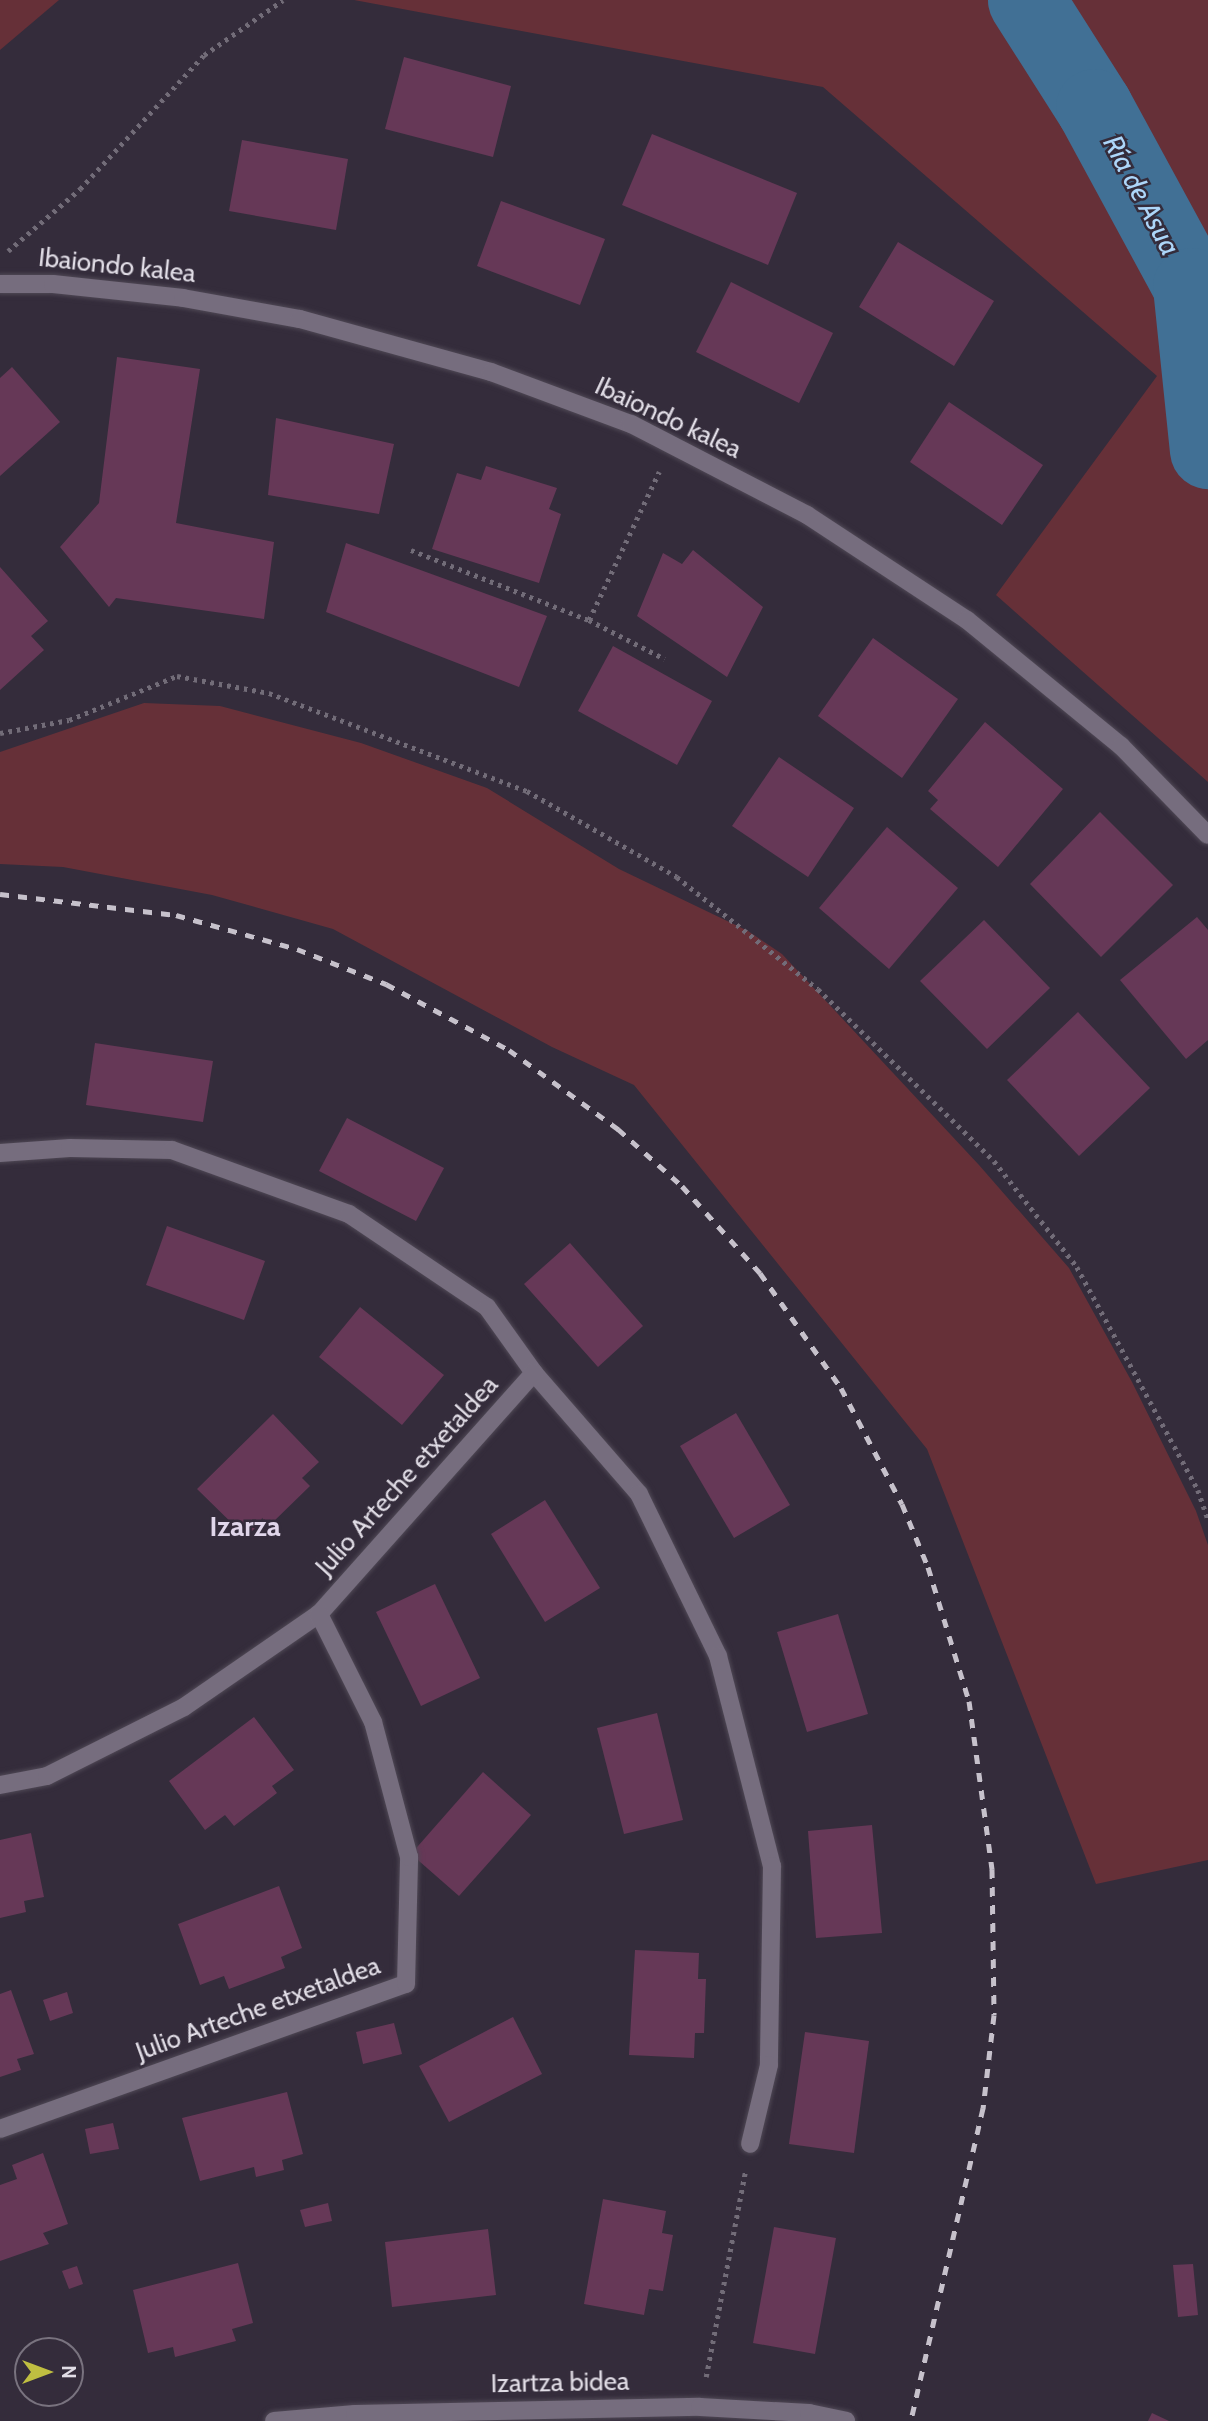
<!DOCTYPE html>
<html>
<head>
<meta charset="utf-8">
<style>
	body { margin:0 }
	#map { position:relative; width:1208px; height:2421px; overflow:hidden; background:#342c3b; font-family:Cabin,sans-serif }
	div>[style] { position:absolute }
	.green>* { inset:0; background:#663038 }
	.river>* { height:77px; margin:-38.5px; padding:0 38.5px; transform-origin:38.5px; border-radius:38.5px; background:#417095 }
	.building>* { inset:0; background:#663857 }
	.path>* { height:4.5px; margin-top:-2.25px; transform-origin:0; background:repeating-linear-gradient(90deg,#726c78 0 3.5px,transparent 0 8.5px) }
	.roads { filter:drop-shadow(0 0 2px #4f4855) drop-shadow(0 0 2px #4f4855) }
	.minor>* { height:18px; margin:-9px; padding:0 9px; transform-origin:9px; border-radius:9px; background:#766d7e }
	.rail>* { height:5px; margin-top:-2.5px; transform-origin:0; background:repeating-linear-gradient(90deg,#c6c1cb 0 9px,transparent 0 18px) }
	span { translate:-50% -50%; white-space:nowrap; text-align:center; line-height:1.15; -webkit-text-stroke:5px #342c3b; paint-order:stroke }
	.street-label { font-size:26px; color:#e1dde6 }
	.water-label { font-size:28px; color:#add6f9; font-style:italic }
	.neighbourhood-label { font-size:28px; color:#e0d6ea; font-weight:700 }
	.north { position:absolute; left:14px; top:2337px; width:70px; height:70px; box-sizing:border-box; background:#342c3b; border:2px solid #79737f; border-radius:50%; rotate:90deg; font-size:19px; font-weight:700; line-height:28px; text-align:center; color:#e1dde6 }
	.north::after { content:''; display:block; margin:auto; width:24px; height:32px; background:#bfbe41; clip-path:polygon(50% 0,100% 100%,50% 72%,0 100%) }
</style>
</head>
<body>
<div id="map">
	<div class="green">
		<div style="clip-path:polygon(0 0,59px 0,0 50px)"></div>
		<div style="clip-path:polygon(354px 0,1208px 0,1208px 782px,996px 595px,1157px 376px,823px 87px)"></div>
		<div style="clip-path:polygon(144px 703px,220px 706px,361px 743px,487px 788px,619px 869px,748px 931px,782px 954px,979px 1165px,1069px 1268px,1132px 1382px,1196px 1511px,1208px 1545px,1208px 1860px,1096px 1884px,927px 1449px,634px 1085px,552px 1047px,333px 929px,212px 895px,63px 867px,0 864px,0 752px)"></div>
	</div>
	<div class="river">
		<div style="left:1026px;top:0;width:127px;rotate:57.6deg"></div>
		<div style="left:1094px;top:107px;width:204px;rotate:61.5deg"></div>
		<div style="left:1191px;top:286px;width:165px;rotate:84.1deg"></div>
	</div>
	<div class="building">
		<div style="clip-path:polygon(404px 57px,511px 86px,493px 157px,385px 129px)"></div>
		<div style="clip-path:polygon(652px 134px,797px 193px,768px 265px,622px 205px)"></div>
		<div style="clip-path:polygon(242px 140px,348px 159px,336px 230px,229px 211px)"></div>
		<div style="clip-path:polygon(501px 201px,605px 239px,580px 305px,477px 266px)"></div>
		<div style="clip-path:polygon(898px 242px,994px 301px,954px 366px,859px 307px)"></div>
		<div style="clip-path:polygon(731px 282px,833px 333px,799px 403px,696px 352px)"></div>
		<div style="clip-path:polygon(117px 357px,200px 369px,176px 523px,274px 542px,264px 619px,116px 598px,109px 607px,60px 547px,99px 503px)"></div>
		<div style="clip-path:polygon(12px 367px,60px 422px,0 476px,0 378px)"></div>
		<div style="clip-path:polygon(949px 402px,1043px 465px,1002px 525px,910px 462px)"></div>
		<div style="clip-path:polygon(276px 418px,394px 444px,379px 514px,268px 495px)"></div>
		<div style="clip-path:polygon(486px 466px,557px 488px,549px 509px,561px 514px,539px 583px,432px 549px,457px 473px,481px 480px)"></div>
		<div style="clip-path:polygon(346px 543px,547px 616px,519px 687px,326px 612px)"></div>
		<div style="clip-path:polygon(693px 550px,763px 607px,727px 677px,637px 616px,663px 553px,682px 564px)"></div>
		<div style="clip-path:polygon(0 567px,48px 621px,31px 636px,44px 650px,0 690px)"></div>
		<div style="clip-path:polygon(873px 638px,958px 699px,902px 778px,818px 716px)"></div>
		<div style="clip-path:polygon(613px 646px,712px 701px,677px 765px,578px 711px)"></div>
		<div style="clip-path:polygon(985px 722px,1063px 789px,998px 867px,930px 809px,938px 800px,928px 791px)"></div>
		<div style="clip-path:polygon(779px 757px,854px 808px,808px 877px,732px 826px)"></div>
		<div style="clip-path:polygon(1100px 812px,1173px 885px,1101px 957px,1030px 884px)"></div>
		<div style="clip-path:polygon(887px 827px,958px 888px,889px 969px,819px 908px)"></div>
		<div style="clip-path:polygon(1197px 917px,1208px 930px,1208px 1040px,1186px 1059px,1120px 980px)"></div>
		<div style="clip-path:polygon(984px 920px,1050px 988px,987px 1049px,920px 981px)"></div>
		<div style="clip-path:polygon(1078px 1012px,1150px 1088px,1079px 1156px,1007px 1080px)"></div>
		<div style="clip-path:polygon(95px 1043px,213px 1061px,203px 1122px,86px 1105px)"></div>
		<div style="clip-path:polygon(347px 1118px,444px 1168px,416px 1221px,319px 1171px)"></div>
		<div style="clip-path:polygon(167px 1226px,265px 1261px,244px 1320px,146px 1285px)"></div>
		<div style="clip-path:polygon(570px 1243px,643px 1326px,598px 1367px,524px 1284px)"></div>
		<div style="clip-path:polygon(360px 1307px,444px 1375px,402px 1425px,319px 1357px)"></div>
		<div style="clip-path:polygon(736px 1413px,790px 1505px,734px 1538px,680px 1446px)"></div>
		<div style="clip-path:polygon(273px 1414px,319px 1462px,302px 1478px,310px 1486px,270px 1525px,264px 1519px,246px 1537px,197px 1489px)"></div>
		<div style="clip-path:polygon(545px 1500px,600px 1588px,545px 1622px,491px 1534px)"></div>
		<div style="clip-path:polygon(435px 1584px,480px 1678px,421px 1706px,376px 1612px)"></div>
		<div style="clip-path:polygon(838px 1614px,868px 1714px,807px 1732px,777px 1632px)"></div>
		<div style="clip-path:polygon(657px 1713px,683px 1820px,624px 1834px,597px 1728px)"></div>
		<div style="clip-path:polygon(254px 1717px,294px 1770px,272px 1786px,277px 1793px,234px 1826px,225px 1815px,205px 1830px,169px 1781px)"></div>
		<div style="clip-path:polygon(483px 1772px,531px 1815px,459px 1896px,411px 1854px)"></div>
		<div style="clip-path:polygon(872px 1825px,882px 1933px,816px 1938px,808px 1831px)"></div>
		<div style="clip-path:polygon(31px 1833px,44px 1897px,24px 1901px,26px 1912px,0 1918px,0 1840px)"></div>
		<div style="clip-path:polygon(279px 1886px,302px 1948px,281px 1957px,285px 1968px,229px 1989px,224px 1976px,200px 1985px,178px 1924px)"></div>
		<div style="clip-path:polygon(635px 1950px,699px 1953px,698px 1979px,706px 1979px,704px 2033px,695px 2033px,694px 2058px,629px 2055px)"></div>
		<div style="clip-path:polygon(11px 1990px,34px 2054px,17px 2059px,21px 2070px,0 2077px,0 1994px)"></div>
		<div style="clip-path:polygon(67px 1992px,73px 2013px,50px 2021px,43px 2000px)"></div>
		<div style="clip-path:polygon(513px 2017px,542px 2074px,449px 2122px,419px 2066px)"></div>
		<div style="clip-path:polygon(394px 2023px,402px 2054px,363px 2064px,356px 2032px)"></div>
		<div style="clip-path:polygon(805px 2032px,869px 2041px,854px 2153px,789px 2144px)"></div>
		<div style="clip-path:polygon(287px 2092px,303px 2154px,282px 2160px,284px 2170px,256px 2177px,254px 2167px,200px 2181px,182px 2118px)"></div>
		<div style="clip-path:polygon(113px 2123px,119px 2149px,90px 2154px,85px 2129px)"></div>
		<div style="clip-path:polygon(43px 2153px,68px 2224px,43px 2233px,49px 2244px,0 2261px,0 2185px,17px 2179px,12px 2165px)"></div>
		<div style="clip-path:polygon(603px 2199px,666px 2211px,662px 2233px,673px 2235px,663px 2291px,649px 2289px,644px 2315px,584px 2304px)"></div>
		<div style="clip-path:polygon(328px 2203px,332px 2221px,305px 2227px,300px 2210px)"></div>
		<div style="clip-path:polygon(774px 2227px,836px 2238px,815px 2354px,753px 2343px)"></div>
		<div style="clip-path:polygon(488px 2229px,496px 2295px,392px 2307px,385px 2242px)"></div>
		<div style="clip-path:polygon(238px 2263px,253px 2323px,232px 2329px,236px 2341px,175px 2357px,173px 2347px,148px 2353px,133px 2290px)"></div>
		<div style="clip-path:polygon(1193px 2264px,1198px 2315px,1178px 2317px,1173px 2265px)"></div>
		<div style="clip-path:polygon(77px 2266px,83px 2284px,69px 2289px,62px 2271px)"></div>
		<div style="clip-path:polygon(1152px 2413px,1169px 2421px,1148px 2421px)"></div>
	</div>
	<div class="path">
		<div style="left:8px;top:251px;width:95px;rotate:-40.7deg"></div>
		<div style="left:80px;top:189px;width:183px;rotate:-47.2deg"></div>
		<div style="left:204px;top:55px;width:96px;rotate:-34.8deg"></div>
		<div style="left:411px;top:550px;width:191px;rotate:21.5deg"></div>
		<div style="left:589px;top:620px;width:85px;rotate:27.2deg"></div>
		<div style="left:589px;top:620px;width:164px;rotate:-64.7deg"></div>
		<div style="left:0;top:733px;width:70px;rotate:-10.7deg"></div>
		<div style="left:69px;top:720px;width:117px;rotate:-22.2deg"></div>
		<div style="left:177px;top:676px;width:94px;rotate:10.5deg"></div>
		<div style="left:269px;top:693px;width:276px;rotate:20.8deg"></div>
		<div style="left:527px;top:791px;width:173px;rotate:29.8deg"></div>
		<div style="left:677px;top:877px;width:180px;rotate:38.5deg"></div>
		<div style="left:818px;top:989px;width:246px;rotate:44.3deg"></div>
		<div style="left:994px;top:1161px;width:135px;rotate:51.9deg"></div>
		<div style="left:1077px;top:1267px;width:254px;rotate:61.5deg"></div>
		<div style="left:1198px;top:1490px;width:31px;rotate:71deg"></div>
		<div style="left:706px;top:2377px;width:209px;rotate:-79.2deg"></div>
	</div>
	<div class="roads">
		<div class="minor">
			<div style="left:0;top:284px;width:53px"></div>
			<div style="left:53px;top:284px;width:131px;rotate:6.1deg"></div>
			<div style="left:183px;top:298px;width:119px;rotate:10.2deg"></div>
			<div style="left:300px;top:319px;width:198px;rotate:15.5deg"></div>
			<div style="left:491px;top:372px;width:149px;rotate:20.4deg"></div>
			<div style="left:631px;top:424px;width:198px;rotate:27.3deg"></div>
			<div style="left:807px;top:515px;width:191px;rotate:33.3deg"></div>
			<div style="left:967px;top:620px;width:199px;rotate:39.3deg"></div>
			<div style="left:1121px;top:746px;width:124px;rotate:45.7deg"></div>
			<div style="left:0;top:1153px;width:70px;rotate:-4.1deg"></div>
			<div style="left:70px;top:1148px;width:102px;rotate:1.1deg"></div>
			<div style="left:172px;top:1150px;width:188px;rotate:19.9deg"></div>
			<div style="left:349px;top:1214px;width:166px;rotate:34deg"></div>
			<div style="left:487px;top:1307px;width:81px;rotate:54.5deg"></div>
			<div style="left:534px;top:1373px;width:160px;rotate:49deg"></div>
			<div style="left:639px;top:1494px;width:180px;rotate:64deg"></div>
			<div style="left:718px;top:1656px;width:217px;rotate:75.6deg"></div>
			<div style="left:772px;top:1866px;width:199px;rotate:90.9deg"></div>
			<div style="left:769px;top:2065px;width:81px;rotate:103.5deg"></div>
			<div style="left:0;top:1785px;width:48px;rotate:-10.8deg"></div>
			<div style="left:47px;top:1776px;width:153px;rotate:-26.7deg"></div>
			<div style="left:184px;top:1707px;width:164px;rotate:-34.6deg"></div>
			<div style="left:319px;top:1614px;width:323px;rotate:-48.3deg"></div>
			<div style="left:0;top:2129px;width:431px;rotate:-19.7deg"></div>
			<div style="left:406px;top:1984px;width:127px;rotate:-88.6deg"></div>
			<div style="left:409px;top:1857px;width:140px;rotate:-104.9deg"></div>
			<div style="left:373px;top:1722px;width:121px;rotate:-116.6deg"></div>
			<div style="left:274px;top:2421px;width:81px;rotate:-4.9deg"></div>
			<div style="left:355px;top:2414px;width:345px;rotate:-1.2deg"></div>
			<div style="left:700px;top:2407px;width:109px;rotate:3.2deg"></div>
			<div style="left:809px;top:2413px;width:38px;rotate:12deg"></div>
		</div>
	</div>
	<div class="rail">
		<div style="left:0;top:894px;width:177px;rotate:6.8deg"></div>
		<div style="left:176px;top:915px;width:126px;rotate:15.7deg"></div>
		<div style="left:297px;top:949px;width:96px;rotate:21.5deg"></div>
		<div style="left:386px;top:984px;width:140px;rotate:28.2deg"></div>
		<div style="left:509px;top:1050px;width:135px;rotate:35.9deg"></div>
		<div style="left:618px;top:1129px;width:86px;rotate:41.7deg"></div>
		<div style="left:682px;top:1186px;width:117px;rotate:48.1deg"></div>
		<div style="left:760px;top:1273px;width:141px;rotate:54.8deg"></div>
		<div style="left:841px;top:1388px;width:131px;rotate:62.3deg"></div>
		<div style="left:902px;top:1504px;width:68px;rotate:67.6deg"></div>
		<div style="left:928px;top:1567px;width:140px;rotate:73deg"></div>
		<div style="left:969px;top:1701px;width:170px;rotate:82.2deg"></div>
		<div style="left:992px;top:1869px;width:146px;rotate:89.2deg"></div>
		<div style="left:994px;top:2015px;width:94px;rotate:96.7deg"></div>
		<div style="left:983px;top:2108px;width:321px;rotate:103deg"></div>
	</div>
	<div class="street-label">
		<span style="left:117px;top:266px;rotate:6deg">Ibaiondo kalea</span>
		<span style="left:668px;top:418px;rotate:25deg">Ibaiondo kalea</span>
		<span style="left:407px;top:1476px;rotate:-48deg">Julio Arteche etxetaldea</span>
		<span style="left:258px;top:2009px;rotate:-20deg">Julio Arteche etxetaldea</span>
		<span style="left:560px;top:2383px;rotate:-1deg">Izartza bidea</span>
	</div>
	<div class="water-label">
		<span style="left:1142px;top:195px;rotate:62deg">Ría de Asua</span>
	</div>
	<div class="neighbourhood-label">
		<span style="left:245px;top:1526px">Izarza</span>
	</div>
	<div class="north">N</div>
</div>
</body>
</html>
